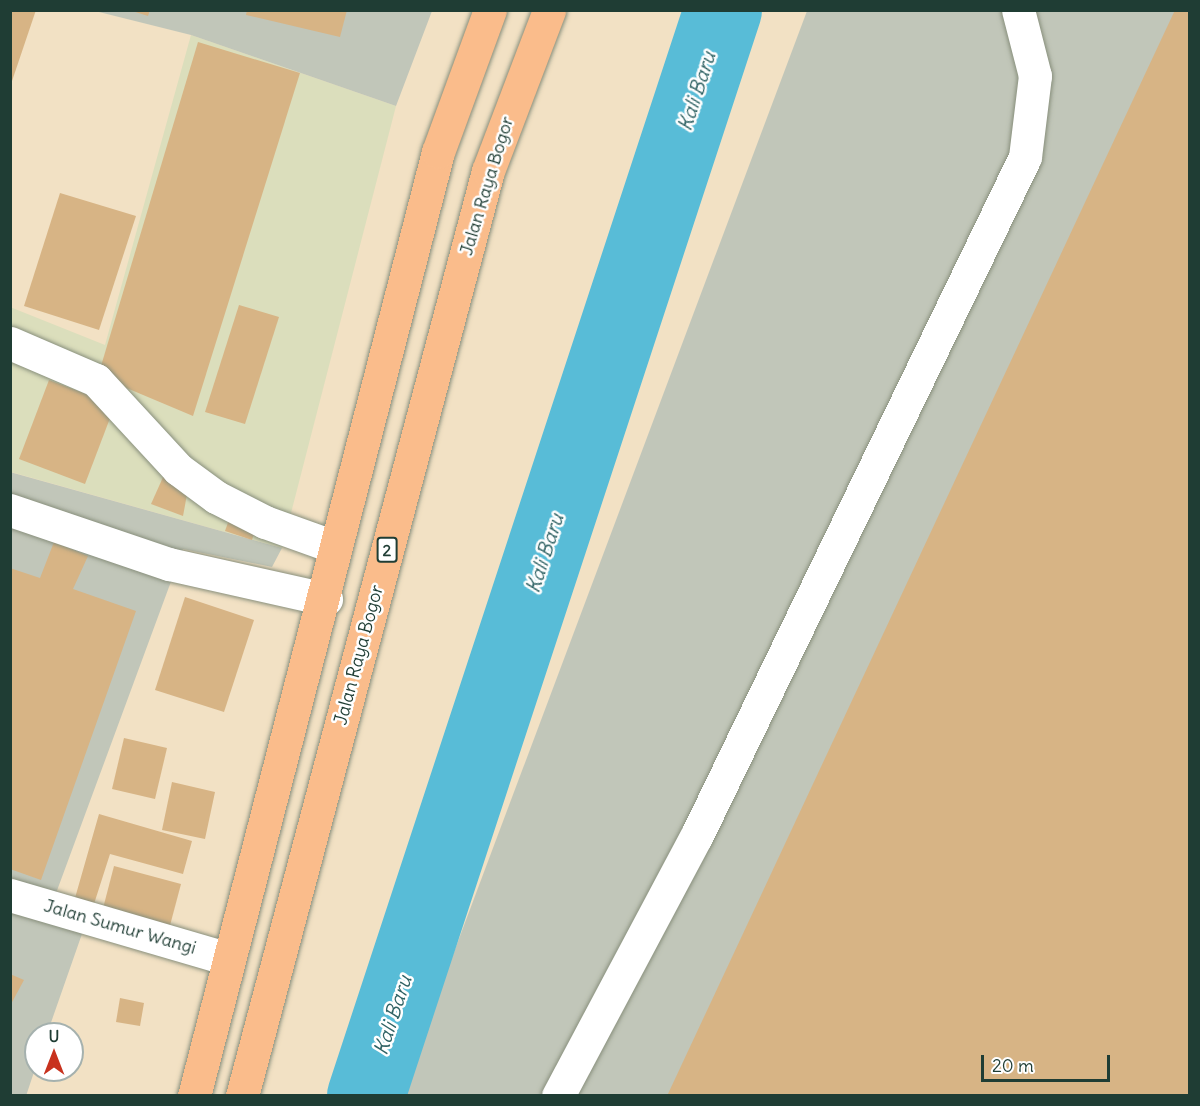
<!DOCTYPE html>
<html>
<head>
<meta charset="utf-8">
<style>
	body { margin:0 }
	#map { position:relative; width:1200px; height:1106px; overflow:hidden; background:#f2e1c4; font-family:Delius,sans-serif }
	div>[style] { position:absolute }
	.built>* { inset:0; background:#dbdebc }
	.industrial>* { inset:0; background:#c1c6b9 }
	.river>* { height:78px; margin:-39px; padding:0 39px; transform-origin:39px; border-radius:39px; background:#58bcd7 }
	.building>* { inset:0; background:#d7b485 }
	.roads { filter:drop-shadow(0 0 2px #888f7c) drop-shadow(0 0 2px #888f7c) }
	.minor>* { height:33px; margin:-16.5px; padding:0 16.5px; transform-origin:16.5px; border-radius:16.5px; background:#fff }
	.highway>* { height:33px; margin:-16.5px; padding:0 16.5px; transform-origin:16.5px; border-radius:16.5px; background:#fabc8b }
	span { translate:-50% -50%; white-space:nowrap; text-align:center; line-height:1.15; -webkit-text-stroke:5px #fff; paint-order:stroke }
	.shield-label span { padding:2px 4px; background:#fff; border:2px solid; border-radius:4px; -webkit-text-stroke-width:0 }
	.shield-label { font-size:16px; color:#1f3d34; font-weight:700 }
	.street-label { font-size:18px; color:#1f3d34 }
	.water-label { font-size:20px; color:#306365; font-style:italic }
	.frame { position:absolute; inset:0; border:12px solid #1f3d34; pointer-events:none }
	.north { position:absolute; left:24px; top:1022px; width:60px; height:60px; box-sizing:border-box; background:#fff; border:2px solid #a5b1ae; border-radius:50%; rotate:0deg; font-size:16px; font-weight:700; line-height:24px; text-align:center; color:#1f3d34 }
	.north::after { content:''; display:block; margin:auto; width:21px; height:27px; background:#c8321e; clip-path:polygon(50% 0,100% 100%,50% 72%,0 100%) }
	.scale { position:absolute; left:981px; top:1055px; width:129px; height:27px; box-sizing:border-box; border:3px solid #1f3d34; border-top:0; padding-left:8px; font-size:18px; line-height:21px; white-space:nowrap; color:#1f3d34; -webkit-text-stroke:4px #fff; paint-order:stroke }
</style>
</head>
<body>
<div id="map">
	<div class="built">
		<div style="clip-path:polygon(191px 35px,396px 106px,282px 548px,11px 472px,10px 307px,105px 345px)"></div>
	</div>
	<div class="industrial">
		<div style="clip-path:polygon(95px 11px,432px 11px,396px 106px,191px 35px)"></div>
		<div style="clip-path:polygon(807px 11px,1189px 11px,1189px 1095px,400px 1096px)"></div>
		<div style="clip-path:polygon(10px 472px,282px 548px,272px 567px,183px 549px,55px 896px,90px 911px,47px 1034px,36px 1034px,36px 1066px,26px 1096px,10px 1095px)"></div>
	</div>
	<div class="river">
		<div style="left:366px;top:1096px;width:1143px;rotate:-71.8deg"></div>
	</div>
	<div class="building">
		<div style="clip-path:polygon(10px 10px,36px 10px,11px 84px,10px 84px)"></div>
		<div style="clip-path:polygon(129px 10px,150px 10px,148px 16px)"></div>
		<div style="clip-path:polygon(247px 10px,347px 10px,340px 37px,246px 15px)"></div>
		<div style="clip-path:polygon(1175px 10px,1190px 10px,1190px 1096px,667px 1096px)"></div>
		<div style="clip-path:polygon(198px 42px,300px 73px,193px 416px,98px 376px)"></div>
		<div style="clip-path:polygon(60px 193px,136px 216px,99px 330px,24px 306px)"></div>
		<div style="clip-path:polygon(239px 305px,279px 317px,245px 424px,205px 412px)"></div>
		<div style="clip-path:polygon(49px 380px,115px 405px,85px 484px,19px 459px)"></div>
		<div style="clip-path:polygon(164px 475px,188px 489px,183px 516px,151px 504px)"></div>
		<div style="clip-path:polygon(230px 517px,257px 524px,252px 540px,225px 531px)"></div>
		<div style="clip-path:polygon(54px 542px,88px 556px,73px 589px,136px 611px,41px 880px,10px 869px,10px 568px,40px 578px)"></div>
		<div style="clip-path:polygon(185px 597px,254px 620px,224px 712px,155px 690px)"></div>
		<div style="clip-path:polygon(124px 738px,167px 748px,155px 799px,112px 789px)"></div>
		<div style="clip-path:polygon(172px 782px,215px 792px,205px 839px,162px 830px)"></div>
		<div style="clip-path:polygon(99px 814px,192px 841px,183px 874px,110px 854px,94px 904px,75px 898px)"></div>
		<div style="clip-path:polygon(114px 866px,181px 884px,168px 933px,101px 916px)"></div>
		<div style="clip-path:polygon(10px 974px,24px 980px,10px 1006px)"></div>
		<div style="clip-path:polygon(120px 998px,144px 1003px,140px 1026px,116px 1022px)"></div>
	</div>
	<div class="roads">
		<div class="minor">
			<div style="left:10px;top:343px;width:94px;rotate:23.3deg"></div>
			<div style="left:96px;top:380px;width:121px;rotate:47.3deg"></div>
			<div style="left:178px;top:469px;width:47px;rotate:36.4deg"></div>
			<div style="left:216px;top:497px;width:55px;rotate:27deg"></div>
			<div style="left:265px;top:522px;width:74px;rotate:19.7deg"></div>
			<div style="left:10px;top:510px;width:168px;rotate:18.8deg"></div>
			<div style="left:169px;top:564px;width:161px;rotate:12.6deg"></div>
			<div style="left:10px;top:895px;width:228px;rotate:16.3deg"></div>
			<div style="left:558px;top:1096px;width:293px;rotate:-62deg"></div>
			<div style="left:696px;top:837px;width:755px;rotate:-64.18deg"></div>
			<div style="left:1025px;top:157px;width:82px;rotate:-83deg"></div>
			<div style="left:1035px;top:76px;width:68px;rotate:-104.4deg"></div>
		</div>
		<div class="highway">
			<div style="left:194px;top:1096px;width:975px;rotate:-75.51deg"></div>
			<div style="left:438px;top:152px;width:151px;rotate:-69.9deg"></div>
			<div style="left:242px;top:1096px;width:957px;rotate:-75.11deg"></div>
			<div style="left:488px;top:171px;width:172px;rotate:-69.2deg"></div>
		</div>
	</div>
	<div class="shield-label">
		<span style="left:387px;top:550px">2</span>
	</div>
	<div class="street-label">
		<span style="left:487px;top:186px;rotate:-73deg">Jalan Raya Bogor</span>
		<span style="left:359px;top:655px;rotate:-75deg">Jalan Raya Bogor</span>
		<span style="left:120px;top:927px;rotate:16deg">Jalan Sumur Wangi</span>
	</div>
	<div class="water-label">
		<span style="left:696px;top:91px;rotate:-72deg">Kali Baru</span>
		<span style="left:544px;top:553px;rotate:-72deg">Kali Baru</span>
		<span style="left:392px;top:1015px;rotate:-72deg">Kali Baru</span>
	</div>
	<div class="frame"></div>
	<div class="north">U</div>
	<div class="scale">20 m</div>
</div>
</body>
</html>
